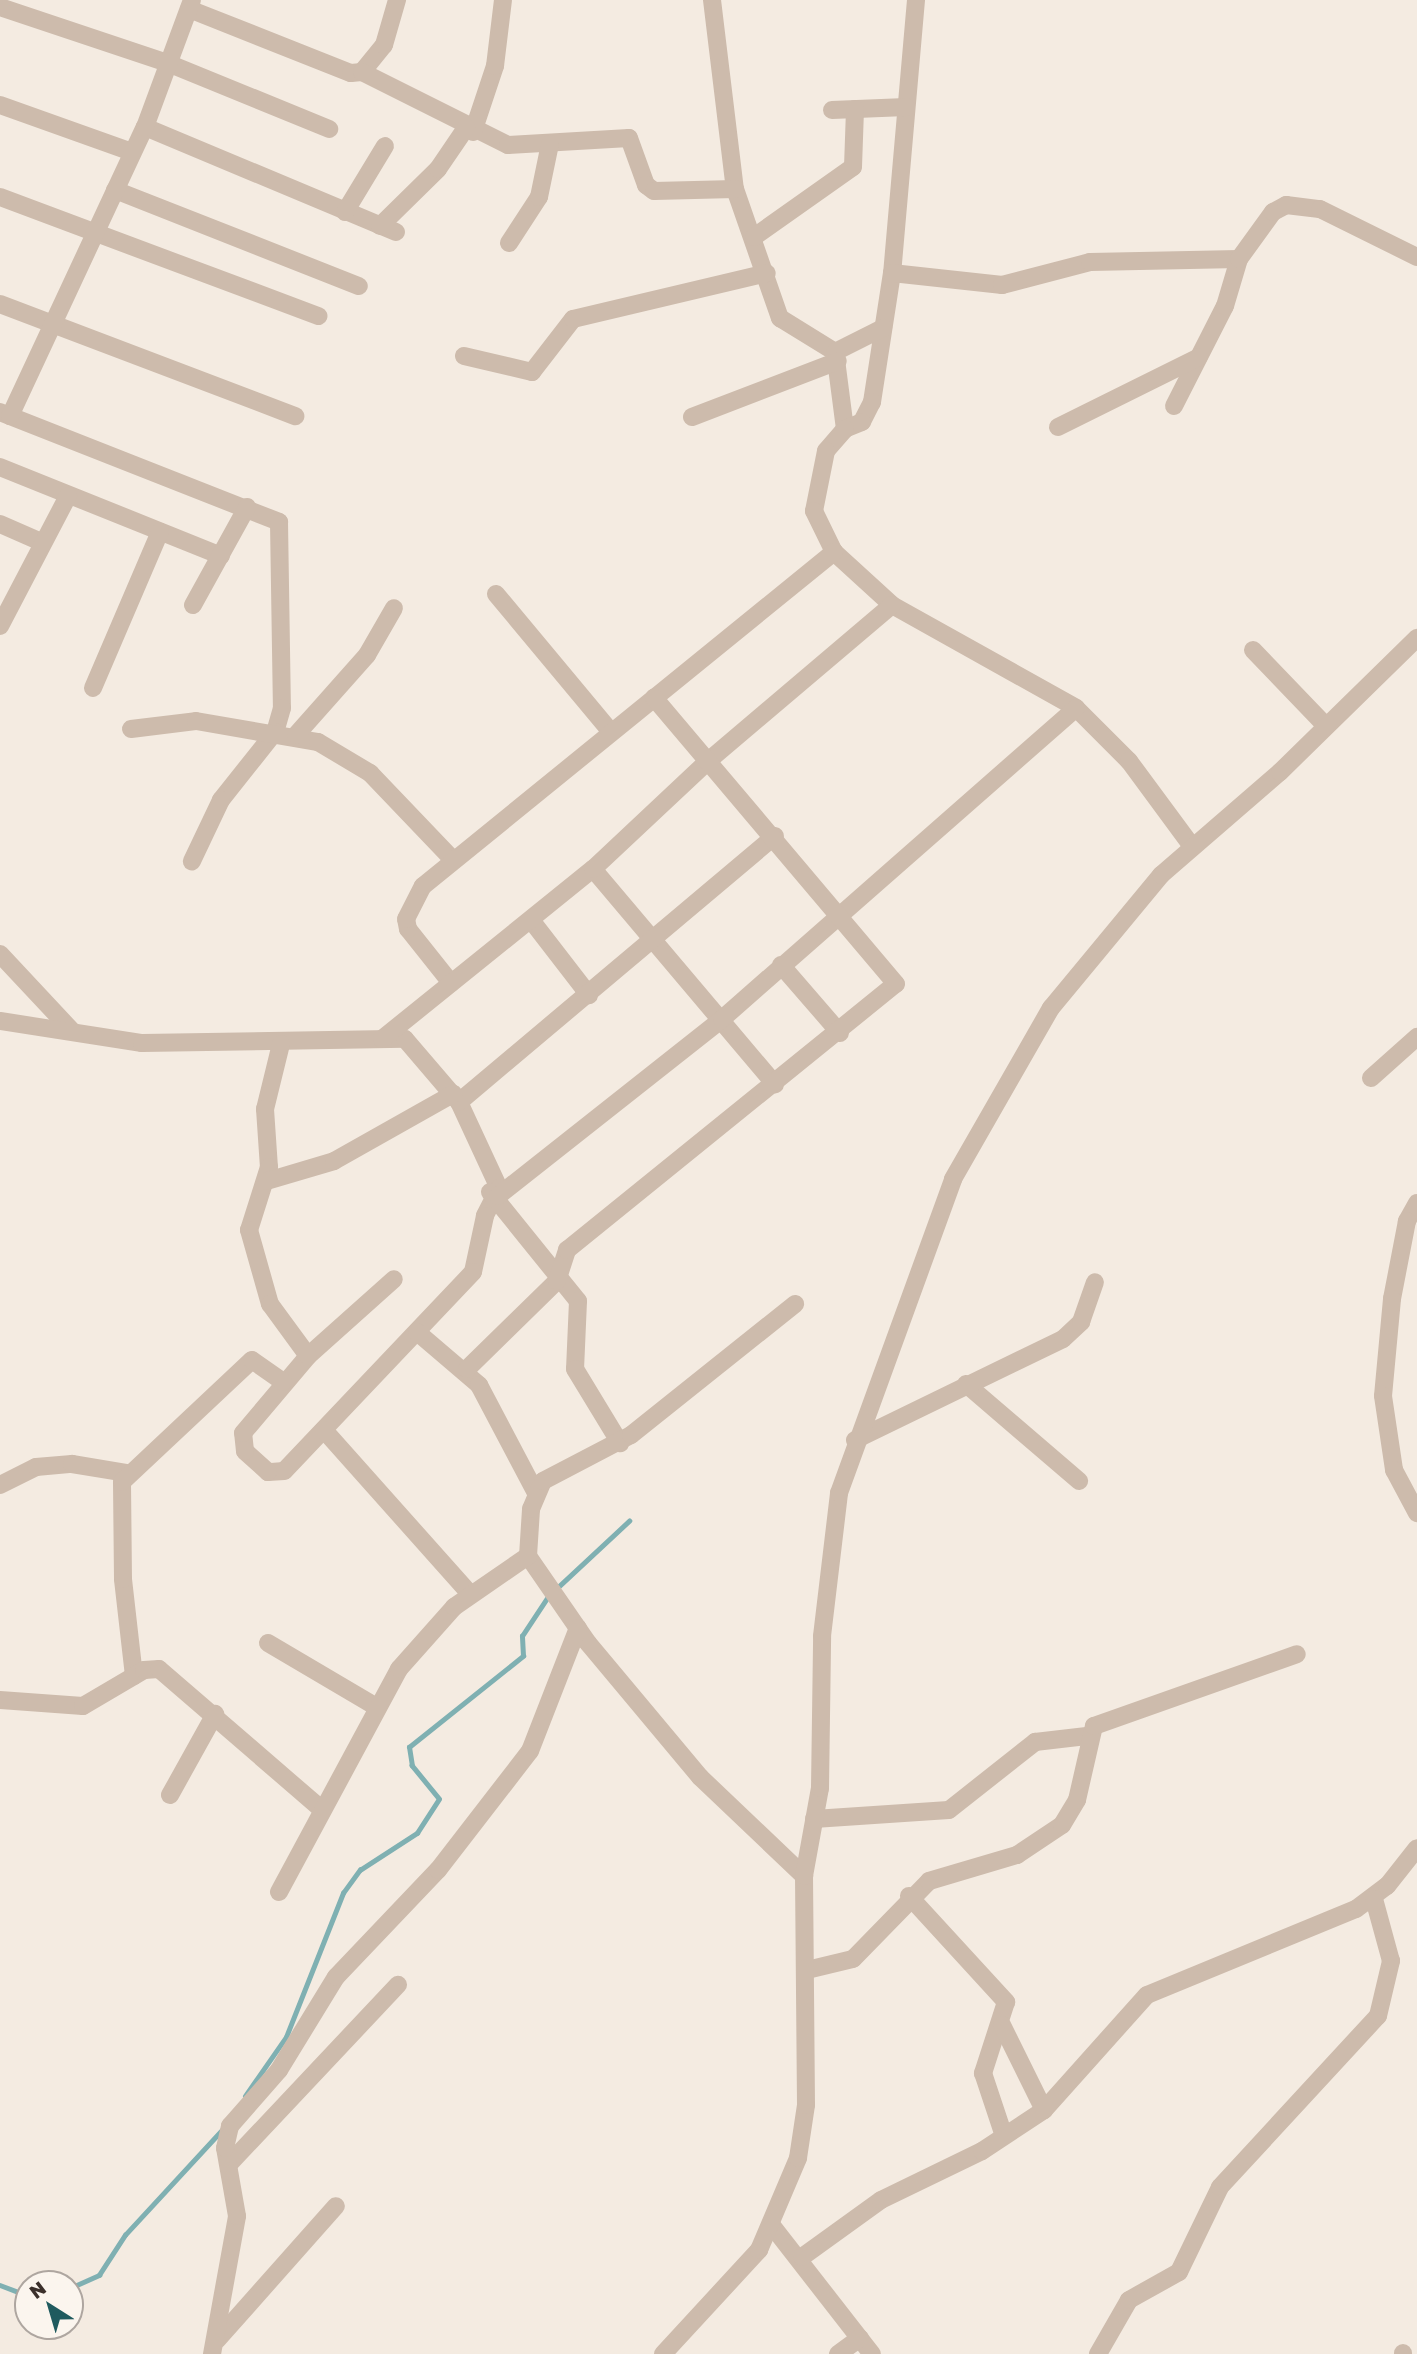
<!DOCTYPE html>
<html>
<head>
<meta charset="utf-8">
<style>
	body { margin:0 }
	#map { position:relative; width:1417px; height:2354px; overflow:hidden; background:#f4ebe1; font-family:"Golos Text",sans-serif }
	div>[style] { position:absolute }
	.stream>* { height:4.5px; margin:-2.25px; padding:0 2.25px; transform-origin:2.25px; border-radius:2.25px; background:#7fb0b2 }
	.street>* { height:18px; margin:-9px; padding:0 9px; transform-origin:9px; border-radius:9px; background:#cdbbac }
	span { translate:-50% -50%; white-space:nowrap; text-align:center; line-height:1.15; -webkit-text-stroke:7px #fbf5ee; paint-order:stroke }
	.north { position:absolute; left:14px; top:2270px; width:70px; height:70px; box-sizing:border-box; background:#fbf5ee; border:2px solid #aea6a0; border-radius:50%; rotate:323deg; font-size:19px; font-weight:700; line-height:28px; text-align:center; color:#3b302b }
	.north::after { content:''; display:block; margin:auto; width:24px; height:32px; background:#1f5a5e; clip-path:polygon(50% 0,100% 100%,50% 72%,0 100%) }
</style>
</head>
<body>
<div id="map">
	<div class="stream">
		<div style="left:556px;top:1589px;width:100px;rotate:-43deg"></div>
		<div style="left:245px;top:2096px;width:72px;rotate:-55.2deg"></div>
		<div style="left:286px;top:2037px;width:155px;rotate:-68.4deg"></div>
		<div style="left:343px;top:1893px;width:29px;rotate:-54deg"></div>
		<div style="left:360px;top:1870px;width:68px;rotate:-33deg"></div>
		<div style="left:417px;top:1833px;width:40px;rotate:-57.1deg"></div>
		<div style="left:439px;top:1799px;width:43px;rotate:-129.3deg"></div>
		<div style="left:412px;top:1766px;width:19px;rotate:-99deg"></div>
		<div style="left:409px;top:1747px;width:146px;rotate:-38.6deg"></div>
		<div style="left:523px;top:1656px;width:20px;rotate:-93deg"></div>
		<div style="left:522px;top:1636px;width:49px;rotate:-56.6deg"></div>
		<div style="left:0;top:2285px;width:30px;rotate:21deg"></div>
		<div style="left:70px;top:2288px;width:32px;rotate:-24deg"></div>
		<div style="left:99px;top:2275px;width:48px;rotate:-57deg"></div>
		<div style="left:125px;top:2235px;width:143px;rotate:-47.3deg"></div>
	</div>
	<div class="street">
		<div style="left:712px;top:0;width:190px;rotate:83.1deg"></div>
		<div style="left:735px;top:189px;width:137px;rotate:70.8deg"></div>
		<div style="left:780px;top:318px;width:65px;rotate:31.7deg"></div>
		<div style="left:835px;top:352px;width:78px;rotate:82.6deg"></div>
		<div style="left:916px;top:0;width:274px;rotate:95deg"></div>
		<div style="left:892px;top:273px;width:131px;rotate:98.8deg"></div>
		<div style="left:872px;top:402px;width:22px;rotate:117deg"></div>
		<div style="left:862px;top:422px;width:18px;rotate:158deg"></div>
		<div style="left:845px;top:429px;width:29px;rotate:131deg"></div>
		<div style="left:826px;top:451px;width:61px;rotate:101.3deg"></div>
		<div style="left:814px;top:511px;width:46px;rotate:64deg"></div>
		<div style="left:834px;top:552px;width:79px;rotate:42.4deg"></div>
		<div style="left:892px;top:605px;width:211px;rotate:29.2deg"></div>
		<div style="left:1076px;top:708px;width:75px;rotate:45deg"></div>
		<div style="left:1129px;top:761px;width:104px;rotate:53.6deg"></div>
		<div style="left:0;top:7px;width:179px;rotate:18.5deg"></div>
		<div style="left:170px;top:64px;width:172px;rotate:22.2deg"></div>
		<div style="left:189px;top:9px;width:174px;rotate:21.6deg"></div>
		<div style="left:351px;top:73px;width:11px;rotate:-5deg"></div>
		<div style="left:362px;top:72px;width:35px;rotate:-51deg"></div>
		<div style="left:384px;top:45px;width:47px;rotate:-73.9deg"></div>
		<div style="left:362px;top:72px;width:163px;rotate:26.6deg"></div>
		<div style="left:508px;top:145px;width:121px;rotate:-3.3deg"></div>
		<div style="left:629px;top:138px;width:50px;rotate:70.1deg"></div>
		<div style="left:646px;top:185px;width:10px;rotate:37deg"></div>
		<div style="left:654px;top:191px;width:81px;rotate:-1.4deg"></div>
		<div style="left:0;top:105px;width:140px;rotate:19.6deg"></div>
		<div style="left:832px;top:110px;width:74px;rotate:-2.3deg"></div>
		<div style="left:145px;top:127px;width:272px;rotate:22.7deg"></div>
		<div style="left:473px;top:132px;width:70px;rotate:-71.6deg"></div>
		<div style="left:495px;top:66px;width:66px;rotate:-83.1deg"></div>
		<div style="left:115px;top:190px;width:262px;rotate:21.5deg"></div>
		<div style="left:0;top:197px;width:340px;rotate:20.5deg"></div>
		<div style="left:345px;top:212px;width:77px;rotate:-58.8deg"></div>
		<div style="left:380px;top:226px;width:81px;rotate:-44.5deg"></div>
		<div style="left:438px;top:169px;width:50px;rotate:-55.7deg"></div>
		<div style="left:754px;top:237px;width:121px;rotate:-35.3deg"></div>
		<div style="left:853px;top:167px;width:58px;rotate:-88deg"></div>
		<div style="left:509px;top:243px;width:55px;rotate:-56.9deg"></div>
		<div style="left:539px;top:197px;width:54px;rotate:-78.3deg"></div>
		<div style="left:892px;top:273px;width:111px;rotate:6.2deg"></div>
		<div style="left:1002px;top:285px;width:91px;rotate:-14.6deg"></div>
		<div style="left:1090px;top:262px;width:149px;rotate:-1.2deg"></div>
		<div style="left:0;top:304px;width:316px;rotate:20.8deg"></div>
		<div style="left:835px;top:352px;width:54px;rotate:-26.6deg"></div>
		<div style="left:464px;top:356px;width:70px;rotate:13.2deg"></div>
		<div style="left:532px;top:372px;width:67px;rotate:-52.3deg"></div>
		<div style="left:573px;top:319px;width:199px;rotate:-13.3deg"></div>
		<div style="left:1174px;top:406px;width:112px;rotate:-63deg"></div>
		<div style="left:1225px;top:306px;width:49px;rotate:-73.4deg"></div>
		<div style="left:1239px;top:259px;width:58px;rotate:-54.1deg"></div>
		<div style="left:1273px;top:212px;width:15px;rotate:-28deg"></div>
		<div style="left:1286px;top:205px;width:34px;rotate:7deg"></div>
		<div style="left:1320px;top:209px;width:108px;rotate:26.3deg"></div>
		<div style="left:0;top:412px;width:300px;rotate:21.5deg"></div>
		<div style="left:279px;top:522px;width:186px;rotate:89.1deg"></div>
		<div style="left:282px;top:708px;width:25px;rotate:106deg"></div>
		<div style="left:275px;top:732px;width:87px;rotate:128.5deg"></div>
		<div style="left:221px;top:800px;width:68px;rotate:115.4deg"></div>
		<div style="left:10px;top:416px;width:319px;rotate:-65deg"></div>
		<div style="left:145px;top:127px;width:135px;rotate:-69.7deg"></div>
		<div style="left:692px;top:417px;width:156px;rotate:-21deg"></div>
		<div style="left:1058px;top:427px;width:157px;rotate:-26.4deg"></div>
		<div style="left:0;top:467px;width:238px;rotate:21.9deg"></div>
		<div style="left:0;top:524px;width:45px;rotate:23.7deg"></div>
		<div style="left:496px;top:594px;width:180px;rotate:50.2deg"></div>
		<div style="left:193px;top:605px;width:112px;rotate:-61.1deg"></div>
		<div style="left:0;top:626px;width:147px;rotate:-62.4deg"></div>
		<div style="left:1253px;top:650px;width:104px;rotate:46.2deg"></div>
		<div style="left:93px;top:688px;width:170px;rotate:-66.8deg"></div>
		<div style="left:131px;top:729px;width:65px;rotate:-7deg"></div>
		<div style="left:196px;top:721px;width:124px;rotate:9.8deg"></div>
		<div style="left:318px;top:742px;width:61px;rotate:30.8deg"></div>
		<div style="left:370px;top:773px;width:120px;rotate:46.3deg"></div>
		<div style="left:296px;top:735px;width:107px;rotate:-48.4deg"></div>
		<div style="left:367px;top:655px;width:54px;rotate:-60.1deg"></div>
		<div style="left:593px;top:869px;width:282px;rotate:49.8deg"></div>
		<div style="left:531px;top:920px;width:95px;rotate:52.3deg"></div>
		<div style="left:0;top:954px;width:105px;rotate:46.9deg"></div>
		<div style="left:781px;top:965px;width:90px;rotate:49.1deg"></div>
		<div style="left:451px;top:983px;width:69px;rotate:-128.5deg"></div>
		<div style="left:408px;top:929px;width:10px;rotate:-101deg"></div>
		<div style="left:406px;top:919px;width:37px;rotate:-63deg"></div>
		<div style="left:423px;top:886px;width:530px;rotate:-39.1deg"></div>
		<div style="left:0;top:1021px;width:144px;rotate:8.8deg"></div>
		<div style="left:142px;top:1043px;width:263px;rotate:-0.9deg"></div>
		<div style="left:405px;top:1039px;width:83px;rotate:49.4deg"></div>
		<div style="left:459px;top:1102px;width:95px;rotate:65.1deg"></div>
		<div style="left:499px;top:1188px;width:31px;rotate:117deg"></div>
		<div style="left:485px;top:1216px;width:57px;rotate:102.1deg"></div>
		<div style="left:473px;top:1272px;width:274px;rotate:133.5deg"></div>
		<div style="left:284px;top:1471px;width:16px;rotate:176deg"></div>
		<div style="left:268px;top:1472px;width:31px;rotate:-138deg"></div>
		<div style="left:245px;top:1451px;width:18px;rotate:-96deg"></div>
		<div style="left:243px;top:1433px;width:101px;rotate:-49.8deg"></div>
		<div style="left:308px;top:1356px;width:115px;rotate:-41.8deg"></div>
		<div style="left:382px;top:1039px;width:271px;rotate:-38.9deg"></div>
		<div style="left:593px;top:869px;width:158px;rotate:-43.2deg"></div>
		<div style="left:708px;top:761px;width:241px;rotate:-40.3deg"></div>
		<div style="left:281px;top:1044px;width:67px;rotate:103.8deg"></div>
		<div style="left:265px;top:1109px;width:58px;rotate:86.1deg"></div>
		<div style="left:269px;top:1167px;width:66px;rotate:107.6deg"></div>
		<div style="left:249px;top:1230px;width:77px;rotate:74.2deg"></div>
		<div style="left:270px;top:1304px;width:64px;rotate:53.8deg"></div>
		<div style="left:1371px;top:1078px;width:62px;rotate:-41.7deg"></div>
		<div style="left:459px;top:1102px;width:413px;rotate:-40.1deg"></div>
		<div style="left:267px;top:1181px;width:70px;rotate:-16.6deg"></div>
		<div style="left:334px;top:1161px;width:137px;rotate:-29.4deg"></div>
		<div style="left:490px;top:1192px;width:140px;rotate:51.1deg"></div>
		<div style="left:578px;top:1301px;width:68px;rotate:92.5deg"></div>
		<div style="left:575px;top:1369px;width:87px;rotate:58.7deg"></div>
		<div style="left:498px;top:1196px;width:285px;rotate:-38.3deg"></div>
		<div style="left:722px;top:1019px;width:471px;rotate:-41.3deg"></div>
		<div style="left:1417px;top:1203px;width:21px;rotate:119deg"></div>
		<div style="left:1407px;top:1221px;width:79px;rotate:100.9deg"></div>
		<div style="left:1392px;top:1299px;width:97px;rotate:95.3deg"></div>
		<div style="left:1383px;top:1396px;width:75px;rotate:81.5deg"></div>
		<div style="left:1394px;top:1470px;width:49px;rotate:61.9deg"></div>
		<div style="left:417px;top:1332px;width:82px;rotate:40.5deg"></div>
		<div style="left:479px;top:1385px;width:120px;rotate:62.2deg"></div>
		<div style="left:467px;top:1369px;width:126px;rotate:-44.4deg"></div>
		<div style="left:557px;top:1281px;width:33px;rotate:-72deg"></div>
		<div style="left:567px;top:1250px;width:423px;rotate:-39deg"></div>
		<div style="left:896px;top:984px;width:375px;rotate:-130.2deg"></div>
		<div style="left:966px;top:1384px;width:149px;rotate:40.6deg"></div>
		<div style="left:324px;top:1430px;width:220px;rotate:48.3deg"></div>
		<div style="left:855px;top:1440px;width:231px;rotate:-25.9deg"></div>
		<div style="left:1063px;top:1339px;width:25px;rotate:-43deg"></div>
		<div style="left:1081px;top:1322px;width:42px;rotate:-70.7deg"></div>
		<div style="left:0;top:1485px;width:40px;rotate:-26.6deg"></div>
		<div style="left:36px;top:1467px;width:36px;rotate:-5deg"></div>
		<div style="left:72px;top:1464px;width:56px;rotate:9.3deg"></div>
		<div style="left:528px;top:1556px;width:106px;rotate:55.4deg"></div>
		<div style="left:588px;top:1643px;width:175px;rotate:50.1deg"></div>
		<div style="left:700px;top:1777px;width:144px;rotate:43.6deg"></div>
		<div style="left:268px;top:1643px;width:124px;rotate:30.5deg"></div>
		<div style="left:134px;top:1676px;width:98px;rotate:-96.5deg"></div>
		<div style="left:123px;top:1579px;width:97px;rotate:-90.6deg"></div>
		<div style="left:122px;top:1482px;width:178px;rotate:-43.2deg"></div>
		<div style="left:252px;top:1360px;width:38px;rotate:35deg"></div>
		<div style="left:0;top:1700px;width:83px;rotate:4.1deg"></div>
		<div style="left:83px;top:1706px;width:71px;rotate:-30.5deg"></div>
		<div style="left:144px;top:1670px;width:15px;rotate:-4deg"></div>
		<div style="left:159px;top:1669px;width:213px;rotate:40.8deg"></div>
		<div style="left:170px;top:1795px;width:93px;rotate:-60.9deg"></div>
		<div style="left:814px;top:1819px;width:135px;rotate:-3.8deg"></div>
		<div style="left:949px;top:1810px;width:110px;rotate:-38.3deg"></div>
		<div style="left:1035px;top:1742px;width:52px;rotate:-6.6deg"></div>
		<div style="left:279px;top:1892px;width:253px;rotate:-61.7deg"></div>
		<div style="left:399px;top:1669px;width:83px;rotate:-48.4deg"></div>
		<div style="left:454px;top:1607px;width:90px;rotate:-34.6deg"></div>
		<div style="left:528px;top:1556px;width:47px;rotate:-86.3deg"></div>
		<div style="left:531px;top:1509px;width:30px;rotate:-67deg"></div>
		<div style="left:543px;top:1481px;width:99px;rotate:-27.6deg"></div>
		<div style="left:631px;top:1435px;width:210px;rotate:-38.6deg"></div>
		<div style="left:909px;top:1896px;width:144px;rotate:47.5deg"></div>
		<div style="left:1006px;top:2002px;width:75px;rotate:107.9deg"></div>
		<div style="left:983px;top:2073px;width:66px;rotate:71.6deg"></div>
		<div style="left:807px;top:1970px;width:47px;rotate:-13.4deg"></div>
		<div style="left:853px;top:1959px;width:109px;rotate:-45.7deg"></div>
		<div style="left:929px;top:1881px;width:92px;rotate:-16.5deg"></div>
		<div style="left:1017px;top:1855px;width:54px;rotate:-33.7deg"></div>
		<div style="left:1062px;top:1825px;width:29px;rotate:-59deg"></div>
		<div style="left:1077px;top:1800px;width:76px;rotate:-77.1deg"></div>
		<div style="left:1094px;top:1726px;width:215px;rotate:-19.5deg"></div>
		<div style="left:1002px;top:2025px;width:95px;rotate:63.7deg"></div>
		<div style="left:230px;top:2163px;width:245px;rotate:-46.7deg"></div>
		<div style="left:773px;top:2227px;width:161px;rotate:52.1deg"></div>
		<div style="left:802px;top:2257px;width:97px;rotate:-35.8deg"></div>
		<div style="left:881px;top:2200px;width:112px;rotate:-25.9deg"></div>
		<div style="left:982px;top:2151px;width:74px;rotate:-33.5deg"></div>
		<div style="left:1044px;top:2110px;width:154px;rotate:-48.2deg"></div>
		<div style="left:1147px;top:1995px;width:226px;rotate:-22.4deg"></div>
		<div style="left:1356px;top:1909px;width:39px;rotate:-37deg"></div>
		<div style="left:1387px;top:1886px;width:48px;rotate:-51.7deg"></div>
		<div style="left:217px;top:2340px;width:179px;rotate:-48.4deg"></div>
		<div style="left:212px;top:2354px;width:140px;rotate:-79.7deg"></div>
		<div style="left:237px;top:2216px;width:69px;rotate:-100deg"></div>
		<div style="left:225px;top:2148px;width:23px;rotate:-77deg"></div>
		<div style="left:230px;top:2126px;width:74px;rotate:-48.8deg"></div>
		<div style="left:279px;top:2070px;width:109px;rotate:-58.5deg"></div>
		<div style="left:336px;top:1977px;width:148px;rotate:-46.4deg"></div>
		<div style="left:438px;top:1870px;width:150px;rotate:-52.3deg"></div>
		<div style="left:530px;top:1751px;width:132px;rotate:-68.7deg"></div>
		<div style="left:663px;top:2354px;width:142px;rotate:-47.3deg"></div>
		<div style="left:759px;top:2250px;width:100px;rotate:-67deg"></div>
		<div style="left:798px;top:2158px;width:54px;rotate:-81.4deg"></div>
		<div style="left:806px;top:2105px;width:229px;rotate:-90.5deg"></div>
		<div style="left:804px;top:1876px;width:89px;rotate:-79.7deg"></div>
		<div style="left:820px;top:1788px;width:152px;rotate:-89.2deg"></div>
		<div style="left:822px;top:1636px;width:144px;rotate:-83.2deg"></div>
		<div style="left:839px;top:1493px;width:334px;rotate:-70deg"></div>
		<div style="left:953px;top:1179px;width:197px;rotate:-60.2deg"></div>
		<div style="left:1051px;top:1008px;width:173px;rotate:-50.4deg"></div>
		<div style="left:1161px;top:875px;width:157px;rotate:-40.9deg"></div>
		<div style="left:1280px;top:772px;width:192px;rotate:-44.4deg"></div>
		<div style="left:838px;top:2354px;width:27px;rotate:-36deg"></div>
		<div style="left:1098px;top:2354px;width:62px;rotate:-60.1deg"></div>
		<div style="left:1129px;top:2300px;width:57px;rotate:-29.2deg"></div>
		<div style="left:1179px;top:2272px;width:94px;rotate:-64.2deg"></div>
		<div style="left:1220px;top:2187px;width:233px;rotate:-47.3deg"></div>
		<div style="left:1378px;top:2016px;width:57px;rotate:-76.7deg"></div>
		<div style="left:1391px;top:1961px;width:64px;rotate:-105.3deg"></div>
		<div style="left:1403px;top:2354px;width:1px;rotate:-90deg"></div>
	</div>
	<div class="north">N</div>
</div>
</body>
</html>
